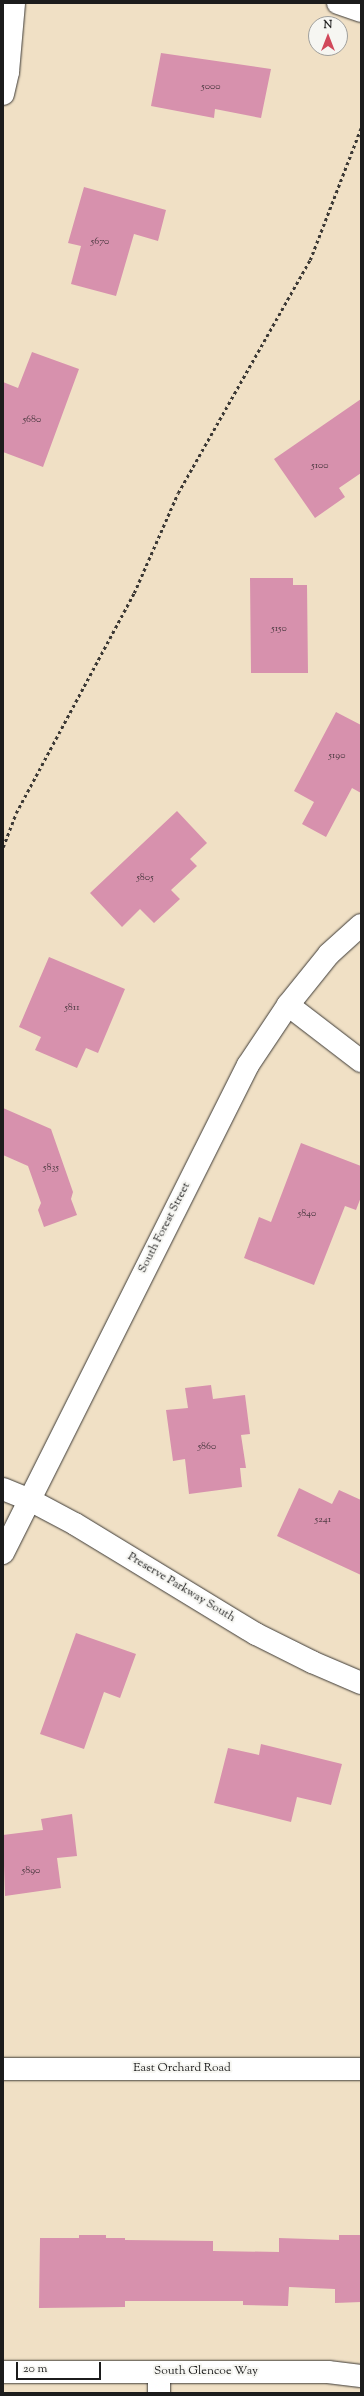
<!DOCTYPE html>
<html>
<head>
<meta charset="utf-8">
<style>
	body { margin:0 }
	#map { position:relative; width:364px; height:2396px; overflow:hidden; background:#f0e0c5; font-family:"Sorts Mill Goudy",serif }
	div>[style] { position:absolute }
	.building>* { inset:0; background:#d791ad }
	.path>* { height:2.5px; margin-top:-1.25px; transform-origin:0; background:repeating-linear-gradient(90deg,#3c3935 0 3px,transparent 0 6px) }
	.roads { filter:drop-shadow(0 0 1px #3c3935) drop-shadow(0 0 1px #3c3935) }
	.minor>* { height:22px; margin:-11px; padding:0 11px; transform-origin:11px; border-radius:11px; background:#fff }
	span { translate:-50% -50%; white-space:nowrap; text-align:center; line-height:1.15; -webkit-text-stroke:4px #f6f6f2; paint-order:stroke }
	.number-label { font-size:10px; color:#4b3940 }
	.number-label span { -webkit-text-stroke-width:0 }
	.street-label { font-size:12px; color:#1c1c1c }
	.frame { position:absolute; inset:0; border:4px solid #1c1c1c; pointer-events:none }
	.north { position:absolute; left:308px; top:16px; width:40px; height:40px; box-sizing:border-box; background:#f6f6f2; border:1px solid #9f9f9c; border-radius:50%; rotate:0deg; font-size:11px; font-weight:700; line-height:16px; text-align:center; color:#1c1c1c }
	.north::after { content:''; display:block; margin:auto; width:14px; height:18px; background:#d1495b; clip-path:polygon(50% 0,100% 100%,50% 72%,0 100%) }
	.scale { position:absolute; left:16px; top:2362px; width:85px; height:18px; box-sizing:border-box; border:2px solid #1c1c1c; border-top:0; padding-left:5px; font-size:12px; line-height:14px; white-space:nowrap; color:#1c1c1c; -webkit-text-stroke:3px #f6f6f2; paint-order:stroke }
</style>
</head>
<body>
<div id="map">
	<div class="building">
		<div style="clip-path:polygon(161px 53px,271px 69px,261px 118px,215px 109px,214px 118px,151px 106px)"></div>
		<div style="clip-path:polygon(84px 187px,166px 210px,158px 241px,134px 234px,116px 296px,71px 284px,81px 246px,68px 243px)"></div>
		<div style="clip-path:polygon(32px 352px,79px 369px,43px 467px,3px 452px,3px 382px,18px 388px)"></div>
		<div style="clip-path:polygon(361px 399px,361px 473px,339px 488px,345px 497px,315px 518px,274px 459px)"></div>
		<div style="clip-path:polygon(250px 578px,293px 578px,293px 585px,307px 585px,308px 673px,251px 673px)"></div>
		<div style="clip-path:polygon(336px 712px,361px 725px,361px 793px,352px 788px,326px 837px,302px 824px,314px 802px,294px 791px)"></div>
		<div style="clip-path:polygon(177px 811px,207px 843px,190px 859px,197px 866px,171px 890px,180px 899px,154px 923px,140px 909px,122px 927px,90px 893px)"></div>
		<div style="clip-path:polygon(49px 957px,125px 989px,98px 1053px,86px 1048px,77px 1068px,35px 1050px,41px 1037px,19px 1027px)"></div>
		<div style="clip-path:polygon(3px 1108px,51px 1129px,73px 1192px,71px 1199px,77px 1215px,44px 1227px,38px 1210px,41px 1203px,28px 1166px,3px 1155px)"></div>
		<div style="clip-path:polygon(301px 1143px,361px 1166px,361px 1197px,356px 1210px,345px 1206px,314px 1285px,244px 1258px,259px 1217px,271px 1222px)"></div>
		<div style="clip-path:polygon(211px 1385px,213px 1399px,245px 1395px,250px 1434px,241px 1435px,246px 1468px,240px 1468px,242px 1487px,189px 1494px,185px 1459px,173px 1461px,166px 1410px,188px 1408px,185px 1388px)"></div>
		<div style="clip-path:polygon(299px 1488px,332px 1504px,339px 1490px,361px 1500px,361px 1575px,277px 1536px)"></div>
		<div style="clip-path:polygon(76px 1633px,136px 1654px,120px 1698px,104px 1692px,84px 1749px,40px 1734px)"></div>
		<div style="clip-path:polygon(261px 1744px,342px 1764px,331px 1805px,297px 1797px,291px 1822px,214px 1803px,228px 1748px,259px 1755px)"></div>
		<div style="clip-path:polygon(72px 1814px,77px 1856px,57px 1858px,61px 1888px,5px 1896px,3px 1835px,43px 1830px,41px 1819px)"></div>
		<div style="clip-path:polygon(79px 2235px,106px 2235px,106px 2238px,125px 2238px,125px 2240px,213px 2241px,213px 2251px,279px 2252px,279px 2238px,339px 2240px,339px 2235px,361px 2235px,361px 2302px,335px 2303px,335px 2289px,289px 2287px,288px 2306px,243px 2305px,243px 2301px,125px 2301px,125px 2307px,39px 2308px,40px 2238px,79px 2238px)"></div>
	</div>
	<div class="path">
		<div style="left:3px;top:847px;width:36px;rotate:-69deg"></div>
		<div style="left:16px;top:813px;width:250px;rotate:-61.8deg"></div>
		<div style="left:134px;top:593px;width:109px;rotate:-66.3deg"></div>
		<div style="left:178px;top:493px;width:268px;rotate:-60.5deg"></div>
		<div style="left:310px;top:260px;width:142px;rotate:-68.9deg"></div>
	</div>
	<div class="roads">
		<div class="minor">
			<div style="left:338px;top:3px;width:24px;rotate:19deg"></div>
			<div style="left:3px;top:94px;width:23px;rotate:-77deg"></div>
			<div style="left:8px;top:72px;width:69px;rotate:-85deg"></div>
			<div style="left:288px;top:1005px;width:92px;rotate:37.5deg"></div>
			<div style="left:3px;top:1489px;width:27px;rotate:22deg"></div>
			<div style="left:28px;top:1499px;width:53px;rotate:28deg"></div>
			<div style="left:75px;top:1524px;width:212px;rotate:31.3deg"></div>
			<div style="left:256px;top:1634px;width:63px;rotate:26.6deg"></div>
			<div style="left:312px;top:1662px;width:53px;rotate:23.2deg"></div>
			<div style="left:3px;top:1553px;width:546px;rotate:-63.34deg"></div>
			<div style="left:248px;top:1065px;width:72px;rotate:-56.3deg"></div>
			<div style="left:288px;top:1005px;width:65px;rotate:-51.2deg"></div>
			<div style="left:329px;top:954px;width:43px;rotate:-42.2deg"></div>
			<div style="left:3px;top:2069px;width:358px"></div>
			<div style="left:3px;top:2372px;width:325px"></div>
			<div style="left:328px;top:2372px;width:33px;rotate:7deg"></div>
			<div style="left:159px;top:2373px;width:20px;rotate:90deg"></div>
		</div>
	</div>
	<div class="number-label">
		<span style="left:211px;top:87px">5000</span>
		<span style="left:100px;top:242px">5670</span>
		<span style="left:32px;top:420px">5680</span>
		<span style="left:320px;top:466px">5100</span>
		<span style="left:279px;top:629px">5150</span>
		<span style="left:337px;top:756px">5190</span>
		<span style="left:145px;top:878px">5805</span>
		<span style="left:72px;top:1008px">5811</span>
		<span style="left:51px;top:1168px">5835</span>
		<span style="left:307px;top:1214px">5840</span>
		<span style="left:207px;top:1447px">5860</span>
		<span style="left:323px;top:1520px">5241</span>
		<span style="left:31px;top:1871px">5890</span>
	</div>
	<div class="street-label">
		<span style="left:165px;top:1228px;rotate:-63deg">South Forest Street</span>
		<span style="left:181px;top:1588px;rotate:31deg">Preserve Parkway South</span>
		<span style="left:182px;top:2069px">East Orchard Road</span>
		<span style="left:206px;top:2372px">South Glencoe Way</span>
	</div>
	<div class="frame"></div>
	<div class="north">N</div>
	<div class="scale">20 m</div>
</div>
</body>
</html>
